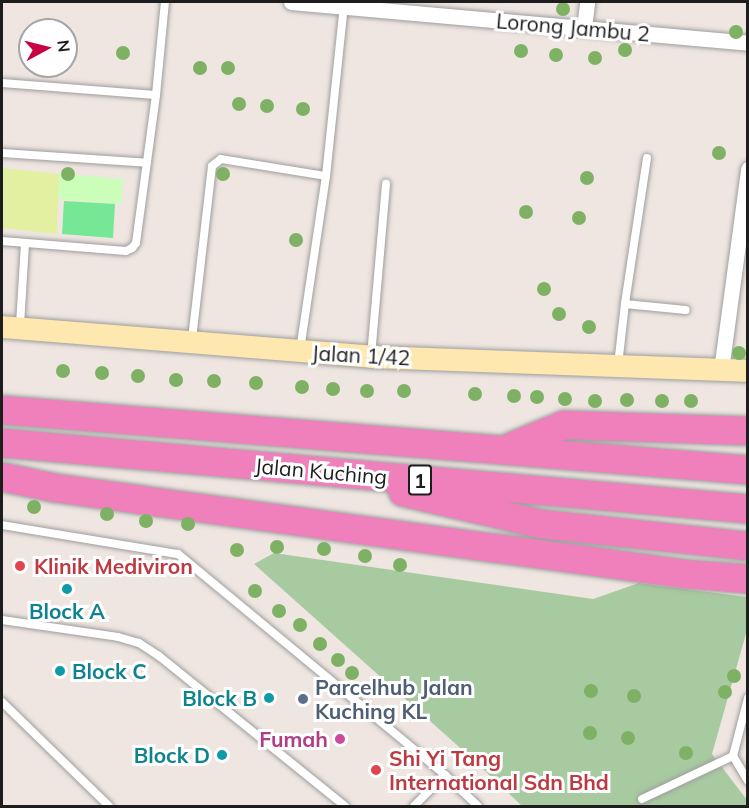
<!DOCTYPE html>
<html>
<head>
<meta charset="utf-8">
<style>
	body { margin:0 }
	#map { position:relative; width:749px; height:808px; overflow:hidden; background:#efe6e1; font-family:Mulish,sans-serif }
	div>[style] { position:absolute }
	.grass>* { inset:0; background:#e3efa1 }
	.cemetery>* { inset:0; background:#a8caa0 }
	.park>* { inset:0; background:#cbffb9 }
	.pitch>* { inset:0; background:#76e795 }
	.roads { filter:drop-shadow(0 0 2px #9e9e9e) drop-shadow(0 0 2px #9e9e9e) }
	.lane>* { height:8px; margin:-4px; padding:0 4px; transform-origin:4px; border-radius:4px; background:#fff }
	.street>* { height:15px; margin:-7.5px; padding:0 7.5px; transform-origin:7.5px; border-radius:7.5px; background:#fff }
	.secondary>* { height:22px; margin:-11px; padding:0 11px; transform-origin:11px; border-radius:11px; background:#ffe8af }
	.highway>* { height:28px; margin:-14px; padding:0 14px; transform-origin:14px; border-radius:14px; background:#ef80bb }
	.trees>* { width:14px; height:14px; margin:-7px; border-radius:50%; background:#7fb165 }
	.dots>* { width:16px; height:16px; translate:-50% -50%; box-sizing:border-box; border:3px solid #fff; border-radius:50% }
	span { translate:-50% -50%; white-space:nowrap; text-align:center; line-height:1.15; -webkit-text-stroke:6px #fff; paint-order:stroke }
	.shield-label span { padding:2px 4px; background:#fff; border:2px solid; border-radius:4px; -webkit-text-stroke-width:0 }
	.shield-label { font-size:20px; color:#1d1d1d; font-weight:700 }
	.street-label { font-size:21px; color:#1d1d1d }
	.health-label { font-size:21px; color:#be3a42; font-weight:700 }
	.left { translate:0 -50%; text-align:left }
	.culture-label { font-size:21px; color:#0d838f; font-weight:700 }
	.right { translate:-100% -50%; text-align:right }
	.service-label { font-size:21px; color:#4e5e75; font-weight:700 }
	.hotel-label { font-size:21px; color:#b23c85; font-weight:700 }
	.frame { position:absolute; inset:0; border:3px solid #1d1d1d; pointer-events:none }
	.north { position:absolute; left:18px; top:18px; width:60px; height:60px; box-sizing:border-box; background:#fff; border:2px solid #a5a5a5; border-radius:50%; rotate:83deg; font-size:16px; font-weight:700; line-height:24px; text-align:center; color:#1d1d1d }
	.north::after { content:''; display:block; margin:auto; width:21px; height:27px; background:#c90046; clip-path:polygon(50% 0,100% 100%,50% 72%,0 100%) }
</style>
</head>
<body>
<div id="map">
	<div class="grass">
		<div style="clip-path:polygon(2px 168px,59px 174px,57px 234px,2px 228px)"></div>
	</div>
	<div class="cemetery">
		<div style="clip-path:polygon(274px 553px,593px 599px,639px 583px,747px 597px,747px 630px,712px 754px,747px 800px,747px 806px,522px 806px,467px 754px,254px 564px)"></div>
	</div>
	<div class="park">
		<div style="clip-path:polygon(60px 174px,123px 179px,121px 204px,58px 199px)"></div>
	</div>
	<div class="pitch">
		<div style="clip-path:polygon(64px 201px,115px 204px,113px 238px,62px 234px)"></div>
	</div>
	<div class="roads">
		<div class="lane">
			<div style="left:2px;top:83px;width:154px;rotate:4.5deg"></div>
			<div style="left:2px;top:153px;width:145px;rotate:3.9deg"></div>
			<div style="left:647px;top:158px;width:148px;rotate:98.6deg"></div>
			<div style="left:625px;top:304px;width:61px;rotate:5.6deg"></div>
			<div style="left:2px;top:241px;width:124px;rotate:4.6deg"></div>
			<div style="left:126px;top:251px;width:7px;rotate:-27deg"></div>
			<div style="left:132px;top:248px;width:6px;rotate:-51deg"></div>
			<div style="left:136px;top:243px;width:149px;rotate:-82.3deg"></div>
			<div style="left:156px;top:95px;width:93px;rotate:-84.5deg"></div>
			<div style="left:20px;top:325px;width:82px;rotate:-86.5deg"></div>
			<div style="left:192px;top:339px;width:174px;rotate:-83.4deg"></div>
			<div style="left:212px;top:166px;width:11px;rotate:-38deg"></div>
			<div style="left:221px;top:159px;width:106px;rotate:9.2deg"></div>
			<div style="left:300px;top:350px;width:176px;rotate:-81.5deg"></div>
			<div style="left:326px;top:176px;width:171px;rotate:-84deg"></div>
			<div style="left:371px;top:356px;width:173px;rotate:-85deg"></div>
			<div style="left:618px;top:365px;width:61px;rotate:-83.5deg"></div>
			<div style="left:2px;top:525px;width:178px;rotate:9.4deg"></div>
			<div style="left:178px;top:554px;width:347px;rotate:39.6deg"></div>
			<div style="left:445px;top:775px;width:45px;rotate:43.2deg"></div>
			<div style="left:2px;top:620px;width:117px;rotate:8.3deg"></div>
			<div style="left:118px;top:637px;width:22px;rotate:16deg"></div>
			<div style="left:139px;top:643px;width:24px;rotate:33deg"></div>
			<div style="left:159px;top:656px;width:239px;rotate:38.9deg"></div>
			<div style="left:748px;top:698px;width:60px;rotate:104.5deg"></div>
			<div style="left:733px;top:756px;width:29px;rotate:59deg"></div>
			<div style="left:2px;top:702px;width:149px;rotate:44.2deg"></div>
			<div style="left:642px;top:799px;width:101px;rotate:-25.3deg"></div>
			<div style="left:414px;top:806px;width:44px;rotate:-45deg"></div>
		</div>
		<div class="street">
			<div style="left:291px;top:2px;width:459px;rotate:5.1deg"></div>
			<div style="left:584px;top:28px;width:26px;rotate:-83deg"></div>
			<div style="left:721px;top:370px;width:203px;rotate:-82.3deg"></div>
		</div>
		<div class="secondary">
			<div style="left:2px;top:327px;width:370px;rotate:4.6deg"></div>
			<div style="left:371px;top:357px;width:377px;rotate:2.1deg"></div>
		</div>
		<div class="highway">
			<div style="left:2px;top:410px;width:748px;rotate:4.6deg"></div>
			<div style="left:2px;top:443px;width:749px;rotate:5.06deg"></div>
			<div style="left:511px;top:447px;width:57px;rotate:-22.5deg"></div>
			<div style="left:564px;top:425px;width:184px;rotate:1.9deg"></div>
			<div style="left:2px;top:477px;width:54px;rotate:11.7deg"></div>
			<div style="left:55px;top:488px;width:87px;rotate:7.9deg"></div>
			<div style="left:141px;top:500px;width:548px;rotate:7.76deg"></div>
			<div style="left:684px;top:574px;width:64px;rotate:4.5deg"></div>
			<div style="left:403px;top:492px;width:142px;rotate:13.1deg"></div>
			<div style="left:541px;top:524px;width:208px;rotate:6.1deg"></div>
		</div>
	</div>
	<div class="trees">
		<div style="left:563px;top:9px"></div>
		<div style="left:736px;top:32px"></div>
		<div style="left:625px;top:50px"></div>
		<div style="left:521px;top:51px"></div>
		<div style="left:123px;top:53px"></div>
		<div style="left:556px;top:55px"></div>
		<div style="left:595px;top:58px"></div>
		<div style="left:200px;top:68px"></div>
		<div style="left:228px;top:68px"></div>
		<div style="left:239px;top:104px"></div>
		<div style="left:267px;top:106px"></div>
		<div style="left:303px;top:109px"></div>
		<div style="left:719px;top:153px"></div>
		<div style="left:68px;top:174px"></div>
		<div style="left:223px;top:174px"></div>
		<div style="left:587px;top:178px"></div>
		<div style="left:526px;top:212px"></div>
		<div style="left:579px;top:218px"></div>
		<div style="left:296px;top:240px"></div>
		<div style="left:544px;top:289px"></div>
		<div style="left:559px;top:314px"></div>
		<div style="left:589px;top:327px"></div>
		<div style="left:739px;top:353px"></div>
		<div style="left:63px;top:371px"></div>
		<div style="left:102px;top:373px"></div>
		<div style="left:138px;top:376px"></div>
		<div style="left:176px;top:380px"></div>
		<div style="left:214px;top:381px"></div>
		<div style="left:256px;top:383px"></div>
		<div style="left:302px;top:387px"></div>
		<div style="left:333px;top:389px"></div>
		<div style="left:367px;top:391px"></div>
		<div style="left:404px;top:391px"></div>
		<div style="left:475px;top:394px"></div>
		<div style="left:514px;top:396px"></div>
		<div style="left:537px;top:397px"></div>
		<div style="left:565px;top:399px"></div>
		<div style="left:627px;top:400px"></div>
		<div style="left:595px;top:401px"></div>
		<div style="left:662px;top:401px"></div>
		<div style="left:691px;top:401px"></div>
		<div style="left:34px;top:507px"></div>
		<div style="left:107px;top:514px"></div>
		<div style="left:146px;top:521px"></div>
		<div style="left:188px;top:524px"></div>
		<div style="left:277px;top:547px"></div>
		<div style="left:324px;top:549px"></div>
		<div style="left:237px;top:550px"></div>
		<div style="left:365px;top:556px"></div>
		<div style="left:400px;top:565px"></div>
		<div style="left:255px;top:591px"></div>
		<div style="left:279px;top:611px"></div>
		<div style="left:300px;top:625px"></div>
		<div style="left:320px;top:644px"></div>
		<div style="left:338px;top:660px"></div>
		<div style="left:352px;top:673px"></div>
		<div style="left:734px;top:676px"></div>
		<div style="left:591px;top:691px"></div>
		<div style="left:725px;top:692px"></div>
		<div style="left:634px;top:696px"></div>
		<div style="left:590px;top:733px"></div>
		<div style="left:628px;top:738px"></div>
		<div style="left:686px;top:753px"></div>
	</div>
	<div class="dots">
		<div style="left:20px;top:566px;background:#e0444e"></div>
		<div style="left:67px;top:589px;background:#0f9aa8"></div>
		<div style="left:60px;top:671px;background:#0f9aa8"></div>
		<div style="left:269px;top:698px;background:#0f9aa8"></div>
		<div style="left:303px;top:699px;background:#5c6f8a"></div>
		<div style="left:340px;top:739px;background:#d1479c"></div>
		<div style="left:222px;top:755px;background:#0f9aa8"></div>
		<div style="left:376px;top:770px;background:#e0444e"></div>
	</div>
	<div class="shield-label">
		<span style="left:420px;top:480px">1</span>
	</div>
	<div class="street-label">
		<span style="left:573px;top:27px;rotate:5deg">Lorong Jambu 2</span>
		<span style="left:361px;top:355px;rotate:3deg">Jalan 1/42</span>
		<span style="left:321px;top:471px;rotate:5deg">Jalan Kuching</span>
	</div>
	<div class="health-label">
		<span class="left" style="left:34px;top:566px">Klinik Mediviron</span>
		<span class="left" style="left:389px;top:770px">Shi Yi Tang<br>International Sdn Bhd</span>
	</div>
	<div class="culture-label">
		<span style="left:67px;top:611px">Block A</span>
		<span class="left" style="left:72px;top:671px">Block C</span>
		<span class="right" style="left:257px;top:698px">Block B</span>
		<span class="right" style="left:210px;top:755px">Block D</span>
	</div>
	<div class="service-label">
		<span class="left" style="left:315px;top:699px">Parcelhub Jalan<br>Kuching KL</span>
	</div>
	<div class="hotel-label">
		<span class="right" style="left:328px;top:739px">Fumah</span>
	</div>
	<div class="frame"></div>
	<div class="north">N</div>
</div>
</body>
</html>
